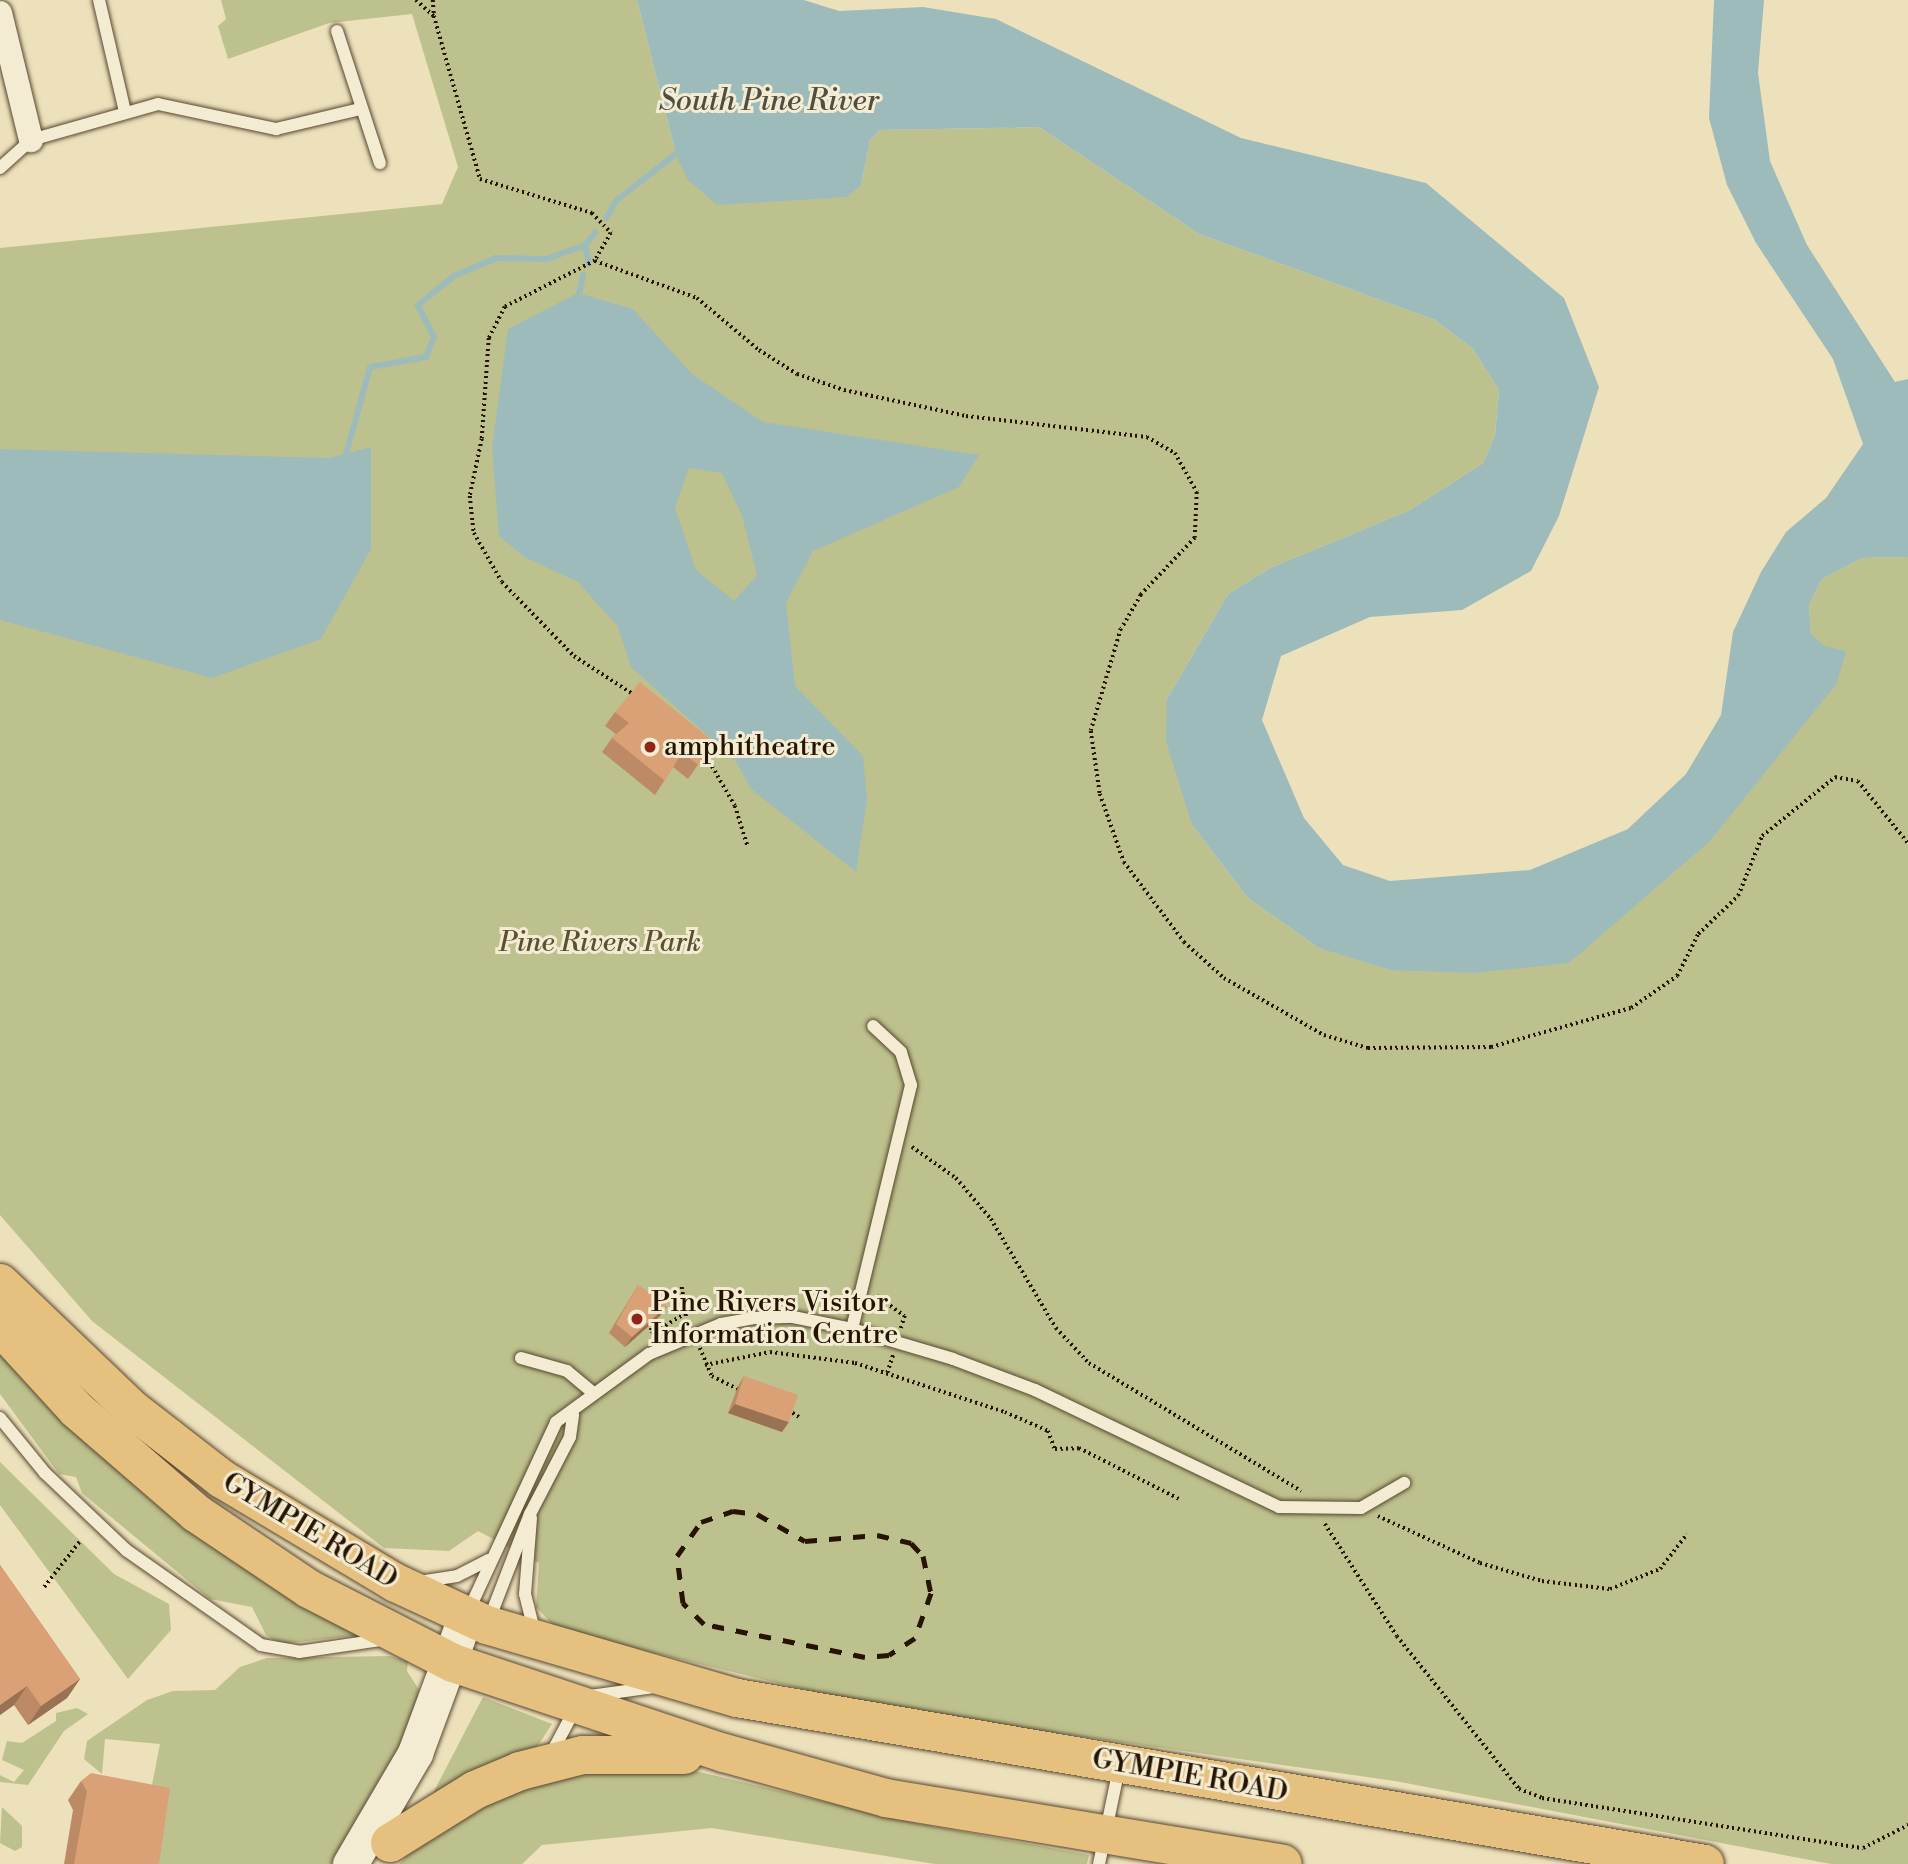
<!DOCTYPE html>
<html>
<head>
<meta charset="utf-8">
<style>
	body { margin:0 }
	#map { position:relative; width:1908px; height:1864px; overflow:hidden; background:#ede1bc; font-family:"Libre Bodoni",serif }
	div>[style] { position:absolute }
	.green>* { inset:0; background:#bdc18d }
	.water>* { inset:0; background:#9ebbbb }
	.stream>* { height:6px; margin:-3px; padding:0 3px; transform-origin:3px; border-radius:3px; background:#9ebbbb }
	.path>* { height:3.5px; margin-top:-1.75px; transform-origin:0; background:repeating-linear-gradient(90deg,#261400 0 2px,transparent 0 5.5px) }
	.roads { filter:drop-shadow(0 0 2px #58472f) drop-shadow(0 0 2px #58472f) }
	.lane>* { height:12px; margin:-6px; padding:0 6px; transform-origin:6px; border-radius:6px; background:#f3ecd3 }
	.street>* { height:24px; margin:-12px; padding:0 12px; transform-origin:12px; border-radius:12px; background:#f3ecd3 }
	.secondary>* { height:35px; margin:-17.5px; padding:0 17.5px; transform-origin:17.5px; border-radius:17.5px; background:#f3ecd3 }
	.highway>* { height:38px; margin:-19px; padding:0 19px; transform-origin:19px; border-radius:19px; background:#e6c07e }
	.rail>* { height:5px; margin-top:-2.5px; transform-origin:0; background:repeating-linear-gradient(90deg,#261400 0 12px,transparent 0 24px) }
	.wall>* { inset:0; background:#bc8a65 }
	.shaded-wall>* { inset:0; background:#997153 }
	.building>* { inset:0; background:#dba176 }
	.dots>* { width:19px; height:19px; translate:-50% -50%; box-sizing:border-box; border:4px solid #f3ecd3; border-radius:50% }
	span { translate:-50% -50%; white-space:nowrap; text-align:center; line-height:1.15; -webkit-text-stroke:6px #f3ecd3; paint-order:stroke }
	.poi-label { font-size:28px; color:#261400 }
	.left { translate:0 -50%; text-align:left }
	.park-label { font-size:28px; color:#5b5131; font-style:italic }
	.street-label { font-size:28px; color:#261400 }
	.water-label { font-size:30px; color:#504e41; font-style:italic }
</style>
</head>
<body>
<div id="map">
	<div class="green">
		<div style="clip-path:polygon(221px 0,637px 0,677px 158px,861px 185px,870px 140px,880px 130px,1039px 127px,1199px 234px,1435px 320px,1473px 349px,1499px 390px,1495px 435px,1483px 463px,1410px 510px,1270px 568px,1228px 594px,1167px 699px,1192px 825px,1248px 898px,1319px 948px,1473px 973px,1825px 646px,1811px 635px,1809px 605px,1822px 579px,1862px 558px,1908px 557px,1908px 1864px,1831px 1864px,1395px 1781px,880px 1708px,557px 1629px,536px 1607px,539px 1563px,478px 1531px,449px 1551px,384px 1548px,92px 1321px,0 1215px,0 248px,442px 204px,458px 167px,412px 14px,329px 23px,228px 59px,218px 26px,226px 19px)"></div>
		<div style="clip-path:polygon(0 1350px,359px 1635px,281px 1644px,266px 1635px,252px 1607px,210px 1599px,82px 1493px,76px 1477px,59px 1474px,0 1394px)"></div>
		<div style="clip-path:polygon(0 1462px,114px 1574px,169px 1604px,171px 1630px,128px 1679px,0 1505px)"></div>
		<div style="clip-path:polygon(390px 1656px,408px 1661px,407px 1671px,423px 1696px,418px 1716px,331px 1864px,148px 1864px,148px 1806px,160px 1744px,105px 1739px,102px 1774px,84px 1759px,87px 1741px,147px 1700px,173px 1691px,215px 1690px,240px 1667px,267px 1658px)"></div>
		<div style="clip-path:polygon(483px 1697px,552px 1724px,533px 1753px,431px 1797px)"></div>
		<div style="clip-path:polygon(77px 1708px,88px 1714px,64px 1731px,28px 1785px,0 1782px,0 1775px,14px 1782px,24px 1770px,2px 1760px,7px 1741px,22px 1743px,56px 1721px,56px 1713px)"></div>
		<div style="clip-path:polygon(670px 1765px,920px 1824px,1089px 1855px,1087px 1864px,935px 1864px,712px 1828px,542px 1845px,522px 1864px,399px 1864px,433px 1830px,530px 1778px)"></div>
		<div style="clip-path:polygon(2px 1807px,22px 1826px,22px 1847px,15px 1851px,0 1843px)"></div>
	</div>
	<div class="water">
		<div style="clip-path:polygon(637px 0,804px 0,839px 11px,923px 7px,996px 19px,1241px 138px,1426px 183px,1564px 298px,1599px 387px,1559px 516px,1531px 571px,1462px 610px,1370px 617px,1281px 656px,1262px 720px,1304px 818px,1343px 865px,1390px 881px,1530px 870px,1628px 829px,1686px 774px,1721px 715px,1733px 632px,1761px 572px,1786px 532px,1826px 498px,1863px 444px,1833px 359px,1756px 243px,1727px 185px,1709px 118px,1714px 0,1764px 0,1758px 73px,1770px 161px,1807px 245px,1895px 382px,1908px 379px,1908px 557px,1862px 558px,1822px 579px,1809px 605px,1811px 634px,1825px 646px,1846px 651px,1837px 683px,1710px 841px,1569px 963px,1473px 973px,1391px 970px,1319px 948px,1248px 898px,1192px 825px,1166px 741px,1167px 699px,1228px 594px,1270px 568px,1410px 510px,1483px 463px,1495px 435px,1499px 390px,1473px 349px,1435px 320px,1199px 234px,1039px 127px,880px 130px,870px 140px,861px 185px,847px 197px,717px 205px,688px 180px,677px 158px)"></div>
		<div style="clip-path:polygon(evenodd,578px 293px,633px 309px,692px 374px,763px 422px,979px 455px,959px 487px,813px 551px,786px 603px,795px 686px,863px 756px,867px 799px,856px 872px,751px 789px,735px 760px,631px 667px,618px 627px,578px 582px,524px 557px,499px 536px,492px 448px,508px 329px,578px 293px,689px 468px,722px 473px,742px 516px,757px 575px,734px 601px,696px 570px,675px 508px,689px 468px)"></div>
		<div style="clip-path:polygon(371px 447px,371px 549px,321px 639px,212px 678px,0 620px,0 449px,329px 458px)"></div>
	</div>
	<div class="stream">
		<div style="left:606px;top:218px;width:21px;rotate:-59deg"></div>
		<div style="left:617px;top:200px;width:81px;rotate:-38deg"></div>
		<div style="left:585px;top:245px;width:19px;rotate:78deg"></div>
		<div style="left:578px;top:299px;width:25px;rotate:-78deg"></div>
		<div style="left:345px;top:458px;width:94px;rotate:-74.6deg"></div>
		<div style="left:370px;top:367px;width:57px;rotate:-10.1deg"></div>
		<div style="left:426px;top:357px;width:22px;rotate:-68deg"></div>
		<div style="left:434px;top:337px;width:36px;rotate:-117deg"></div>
		<div style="left:418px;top:305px;width:46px;rotate:-38.9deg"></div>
		<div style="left:454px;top:276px;width:46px;rotate:-23.2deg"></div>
		<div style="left:496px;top:258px;width:51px;rotate:1.1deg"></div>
		<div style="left:547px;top:259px;width:40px;rotate:-20.2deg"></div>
		<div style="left:585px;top:245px;width:16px;rotate:-50deg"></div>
	</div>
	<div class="path">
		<div style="left:416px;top:0;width:24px;rotate:42deg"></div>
		<div style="left:434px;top:16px;width:169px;rotate:74.2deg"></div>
		<div style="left:480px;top:179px;width:117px;rotate:16.9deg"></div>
		<div style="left:592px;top:213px;width:28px;rotate:46deg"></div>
		<div style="left:611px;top:233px;width:32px;rotate:120deg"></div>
		<div style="left:595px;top:261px;width:101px;rotate:152.9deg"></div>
		<div style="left:505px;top:307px;width:35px;rotate:117deg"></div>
		<div style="left:489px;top:338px;width:101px;rotate:94deg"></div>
		<div style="left:482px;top:439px;width:58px;rotate:101.9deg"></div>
		<div style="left:470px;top:496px;width:37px;rotate:84deg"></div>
		<div style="left:474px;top:533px;width:56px;rotate:60.3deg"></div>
		<div style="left:502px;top:582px;width:103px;rotate:45.8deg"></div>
		<div style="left:574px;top:656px;width:70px;rotate:32.8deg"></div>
		<div style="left:433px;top:0;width:15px;rotate:86deg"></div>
		<div style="left:595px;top:261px;width:109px;rotate:19.9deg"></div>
		<div style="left:697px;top:298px;width:81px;rotate:40deg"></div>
		<div style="left:759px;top:350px;width:45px;rotate:32.3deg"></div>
		<div style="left:797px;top:374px;width:50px;rotate:18.8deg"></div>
		<div style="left:844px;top:390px;width:125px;rotate:12deg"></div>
		<div style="left:966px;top:416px;width:182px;rotate:6.6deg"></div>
		<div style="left:1147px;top:437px;width:32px;rotate:30deg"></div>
		<div style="left:1175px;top:453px;width:45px;rotate:60.6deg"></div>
		<div style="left:1197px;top:492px;width:46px;rotate:92.5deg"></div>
		<div style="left:1195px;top:538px;width:79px;rotate:133.5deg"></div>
		<div style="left:1141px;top:595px;width:39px;rotate:120deg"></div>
		<div style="left:1121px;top:629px;width:106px;rotate:106.4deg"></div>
		<div style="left:1091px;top:731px;width:64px;rotate:81.9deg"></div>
		<div style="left:1100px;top:794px;width:72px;rotate:70.6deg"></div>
		<div style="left:1124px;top:862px;width:100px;rotate:53.1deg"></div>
		<div style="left:1184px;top:942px;width:54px;rotate:42deg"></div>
		<div style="left:1224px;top:978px;width:115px;rotate:29.7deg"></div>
		<div style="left:1324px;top:1035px;width:46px;rotate:16.5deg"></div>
		<div style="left:1368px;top:1048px;width:123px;rotate:-0.5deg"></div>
		<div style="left:1491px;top:1047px;width:145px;rotate:-15.6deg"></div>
		<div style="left:1631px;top:1008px;width:56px;rotate:-34.8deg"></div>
		<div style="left:1677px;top:976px;width:47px;rotate:-63.4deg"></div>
		<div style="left:1698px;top:934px;width:55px;rotate:-43.5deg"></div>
		<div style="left:1738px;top:896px;width:65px;rotate:-68.2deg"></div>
		<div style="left:1762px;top:836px;width:94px;rotate:-38.9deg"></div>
		<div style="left:1835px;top:777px;width:23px;rotate:10deg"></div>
		<div style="left:1858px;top:781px;width:80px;rotate:51.1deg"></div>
		<div style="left:704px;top:752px;width:62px;rotate:60.1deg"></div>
		<div style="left:735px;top:806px;width:43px;rotate:72.4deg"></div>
		<div style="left:912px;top:1147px;width:54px;rotate:35.2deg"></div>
		<div style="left:956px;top:1178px;width:54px;rotate:49.5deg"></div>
		<div style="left:991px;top:1219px;width:127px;rotate:59.2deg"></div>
		<div style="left:1056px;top:1328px;width:48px;rotate:46.7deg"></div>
		<div style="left:1089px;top:1363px;width:248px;rotate:31.1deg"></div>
		<div style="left:682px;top:1287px;width:35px;rotate:82deg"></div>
		<div style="left:877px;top:1296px;width:34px;rotate:36deg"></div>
		<div style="left:905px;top:1316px;width:13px;rotate:108deg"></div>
		<div style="left:652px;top:1323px;width:11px;rotate:95deg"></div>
		<div style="left:651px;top:1334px;width:39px;rotate:-31deg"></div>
		<div style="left:700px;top:1348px;width:30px;rotate:67deg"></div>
		<div style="left:712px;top:1376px;width:31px;rotate:27deg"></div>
		<div style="left:705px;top:1365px;width:66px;rotate:-11.3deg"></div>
		<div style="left:770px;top:1352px;width:86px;rotate:7.4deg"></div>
		<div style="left:855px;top:1363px;width:158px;rotate:18.1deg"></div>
		<div style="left:1005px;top:1412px;width:47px;rotate:23.8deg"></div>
		<div style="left:1048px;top:1431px;width:19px;rotate:69deg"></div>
		<div style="left:1055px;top:1449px;width:24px;rotate:-2deg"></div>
		<div style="left:1079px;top:1448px;width:112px;rotate:27deg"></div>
		<div style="left:887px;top:1373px;width:19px;rotate:-72deg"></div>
		<div style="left:788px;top:1410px;width:13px;rotate:32deg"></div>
		<div style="left:1378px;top:1516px;width:112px;rotate:24.7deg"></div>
		<div style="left:1480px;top:1563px;width:65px;rotate:16.2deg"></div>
		<div style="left:1542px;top:1581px;width:68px;rotate:6.7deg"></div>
		<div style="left:1610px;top:1589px;width:54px;rotate:-21.8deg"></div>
		<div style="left:1660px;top:1569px;width:44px;rotate:-52.4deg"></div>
		<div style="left:1325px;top:1524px;width:133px;rotate:57.3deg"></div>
		<div style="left:1397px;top:1636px;width:196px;rotate:51.4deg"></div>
		<div style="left:1519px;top:1789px;width:25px;rotate:21deg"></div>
		<div style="left:1542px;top:1798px;width:325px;rotate:8.9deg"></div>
		<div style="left:1863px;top:1848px;width:51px;rotate:-27.1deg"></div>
		<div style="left:44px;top:1587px;width:58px;rotate:-52deg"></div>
	</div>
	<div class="roads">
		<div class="lane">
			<div style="left:99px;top:0;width:115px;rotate:76.9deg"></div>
			<div style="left:337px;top:31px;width:139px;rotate:72deg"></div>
			<div style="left:0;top:168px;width:42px;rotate:-42.1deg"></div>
			<div style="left:31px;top:140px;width:132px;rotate:-15.8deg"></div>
			<div style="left:158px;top:104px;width:121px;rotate:12deg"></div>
			<div style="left:276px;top:129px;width:86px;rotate:-13.4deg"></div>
			<div style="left:852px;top:1329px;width:251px;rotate:-76.4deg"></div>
			<div style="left:911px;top:1085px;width:34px;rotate:-107deg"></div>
			<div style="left:901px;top:1052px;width:38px;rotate:-137deg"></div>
			<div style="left:521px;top:1358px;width:48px;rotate:15.8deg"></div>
			<div style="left:567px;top:1371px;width:31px;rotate:40deg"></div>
			<div style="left:0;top:1418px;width:71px;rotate:50.7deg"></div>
			<div style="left:45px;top:1473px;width:112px;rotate:43.5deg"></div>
			<div style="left:126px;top:1550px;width:165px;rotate:35.1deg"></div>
			<div style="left:261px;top:1645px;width:39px;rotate:10deg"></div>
			<div style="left:299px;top:1652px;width:89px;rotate:-8.4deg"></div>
			<div style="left:531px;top:1518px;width:76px;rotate:94.5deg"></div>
			<div style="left:525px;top:1594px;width:37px;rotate:76deg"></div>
			<div style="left:419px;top:1582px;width:38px;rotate:-9deg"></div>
			<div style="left:457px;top:1576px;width:35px;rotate:-27deg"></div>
			<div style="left:468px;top:1612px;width:209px;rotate:-65.1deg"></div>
			<div style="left:556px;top:1422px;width:115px;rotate:-36.2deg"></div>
			<div style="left:649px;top:1354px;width:78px;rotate:-22.6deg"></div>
			<div style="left:721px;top:1324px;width:35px;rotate:-10deg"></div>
			<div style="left:755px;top:1318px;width:38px;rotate:-2deg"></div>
			<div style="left:793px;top:1317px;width:60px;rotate:11.5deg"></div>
			<div style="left:852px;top:1329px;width:105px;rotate:16.5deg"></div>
			<div style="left:953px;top:1359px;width:88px;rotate:20.7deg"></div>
			<div style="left:1035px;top:1390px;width:271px;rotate:25.6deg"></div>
			<div style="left:1279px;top:1507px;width:82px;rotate:0.7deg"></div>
			<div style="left:1361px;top:1508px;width:50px;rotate:-30.2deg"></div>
			<div style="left:489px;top:1620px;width:114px;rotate:-68.9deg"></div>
			<div style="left:530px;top:1514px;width:87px;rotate:-62.5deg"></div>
			<div style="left:570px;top:1437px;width:22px;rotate:-82deg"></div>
			<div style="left:590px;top:1696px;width:66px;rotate:-7.9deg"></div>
			<div style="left:550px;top:1756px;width:55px;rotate:-62deg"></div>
			<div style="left:1099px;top:1864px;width:98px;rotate:-78.2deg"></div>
		</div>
		<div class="street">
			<div style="left:0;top:13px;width:131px;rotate:76.3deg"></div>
		</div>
		<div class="secondary">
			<div style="left:350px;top:1864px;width:129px;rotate:-59.6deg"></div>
			<div style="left:415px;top:1753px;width:147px;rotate:-69.7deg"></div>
		</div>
		<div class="highway">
			<div style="left:0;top:1283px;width:184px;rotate:43.7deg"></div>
			<div style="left:133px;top:1410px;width:113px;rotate:37.8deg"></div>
			<div style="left:222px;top:1479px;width:203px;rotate:30.9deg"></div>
			<div style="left:396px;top:1583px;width:100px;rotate:24.8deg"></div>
			<div style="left:487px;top:1625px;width:260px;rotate:16.3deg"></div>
			<div style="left:737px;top:1698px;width:982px;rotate:9.73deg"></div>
			<div style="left:0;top:1326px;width:114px;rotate:47.5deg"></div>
			<div style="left:77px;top:1410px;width:157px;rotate:40.9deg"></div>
			<div style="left:196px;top:1513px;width:136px;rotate:33.9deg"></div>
			<div style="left:309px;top:1589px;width:162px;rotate:27.2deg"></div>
			<div style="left:453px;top:1663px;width:286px;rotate:18.4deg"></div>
			<div style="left:724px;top:1753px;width:168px;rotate:15.5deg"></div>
			<div style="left:886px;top:1798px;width:402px;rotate:9.4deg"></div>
			<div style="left:390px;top:1843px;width:100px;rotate:-31.9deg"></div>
			<div style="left:475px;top:1790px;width:49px;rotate:-22.9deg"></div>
			<div style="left:520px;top:1771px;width:65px;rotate:-14.3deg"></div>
			<div style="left:583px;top:1755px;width:101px"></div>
		</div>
	</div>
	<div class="rail">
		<div style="left:733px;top:1511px;width:24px;rotate:7deg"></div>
		<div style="left:757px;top:1514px;width:55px;rotate:29.4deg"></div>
		<div style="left:805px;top:1541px;width:72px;rotate:-4.8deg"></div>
		<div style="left:877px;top:1535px;width:35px;rotate:13deg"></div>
		<div style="left:911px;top:1543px;width:18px;rotate:47deg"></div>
		<div style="left:923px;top:1556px;width:38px;rotate:78deg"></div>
		<div style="left:931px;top:1593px;width:48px;rotate:109.6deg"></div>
		<div style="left:915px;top:1638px;width:31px;rotate:147deg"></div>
		<div style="left:889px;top:1655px;width:24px;rotate:175deg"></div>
		<div style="left:865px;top:1657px;width:164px;rotate:-168.4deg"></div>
		<div style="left:704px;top:1624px;width:30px;rotate:-135deg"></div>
		<div style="left:683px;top:1603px;width:47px;rotate:-97.3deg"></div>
		<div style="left:677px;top:1556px;width:42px;rotate:-54.8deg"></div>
		<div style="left:701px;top:1522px;width:34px;rotate:-19deg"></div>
	</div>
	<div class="wall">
		<div style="clip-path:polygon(615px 712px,714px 742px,688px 779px,673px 767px,655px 795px,602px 752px,612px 738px,616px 734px,605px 726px)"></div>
		<div style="clip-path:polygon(638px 1285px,667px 1306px,660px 1316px,625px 1347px,609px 1333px)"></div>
		<div style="clip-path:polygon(744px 1376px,782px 1432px,728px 1413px,738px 1386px)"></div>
		<div style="clip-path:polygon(0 1565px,80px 1679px,67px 1698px,28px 1725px,14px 1705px,0 1715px)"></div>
		<div style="clip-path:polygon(81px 1781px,159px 1864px,64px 1864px,73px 1810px,68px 1800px)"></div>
	</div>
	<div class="shaded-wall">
		<div style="clip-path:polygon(667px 1306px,660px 1316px,625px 1347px,632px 1337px)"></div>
		<div style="clip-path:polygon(735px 1404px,789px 1422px,782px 1432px,728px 1413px)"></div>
		<div style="clip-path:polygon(80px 1679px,67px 1698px,28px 1725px,41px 1706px)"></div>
		<div style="clip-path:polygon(27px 1686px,14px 1705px,0 1715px,0 1705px)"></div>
	</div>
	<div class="building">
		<div style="clip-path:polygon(640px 682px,714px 742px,698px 765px,682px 752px,665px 781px,612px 738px,629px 723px,615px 712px)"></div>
		<div style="clip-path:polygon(638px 1285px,667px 1306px,632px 1337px,616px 1324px)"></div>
		<div style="clip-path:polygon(744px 1376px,798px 1395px,789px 1422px,735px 1404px)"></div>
		<div style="clip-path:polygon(0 1565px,80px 1679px,41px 1706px,27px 1686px,0 1705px)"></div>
		<div style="clip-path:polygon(91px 1773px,170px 1788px,159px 1864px,74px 1864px,87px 1791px,81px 1781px)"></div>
	</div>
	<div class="dots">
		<div style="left:650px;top:747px;background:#8f2418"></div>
		<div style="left:637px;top:1319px;background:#8f2418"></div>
	</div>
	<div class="poi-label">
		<span class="left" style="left:664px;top:747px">amphitheatre</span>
		<span class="left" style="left:651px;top:1319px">Pine Rivers Visitor<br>Information Centre</span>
	</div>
	<div class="park-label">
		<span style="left:600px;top:943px">Pine Rivers Park</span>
	</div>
	<div class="street-label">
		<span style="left:310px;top:1531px;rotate:31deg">GYMPIE ROAD</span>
		<span style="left:1190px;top:1776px;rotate:10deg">GYMPIE ROAD</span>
	</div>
	<div class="water-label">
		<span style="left:769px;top:101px">South Pine River</span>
	</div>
</div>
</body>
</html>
